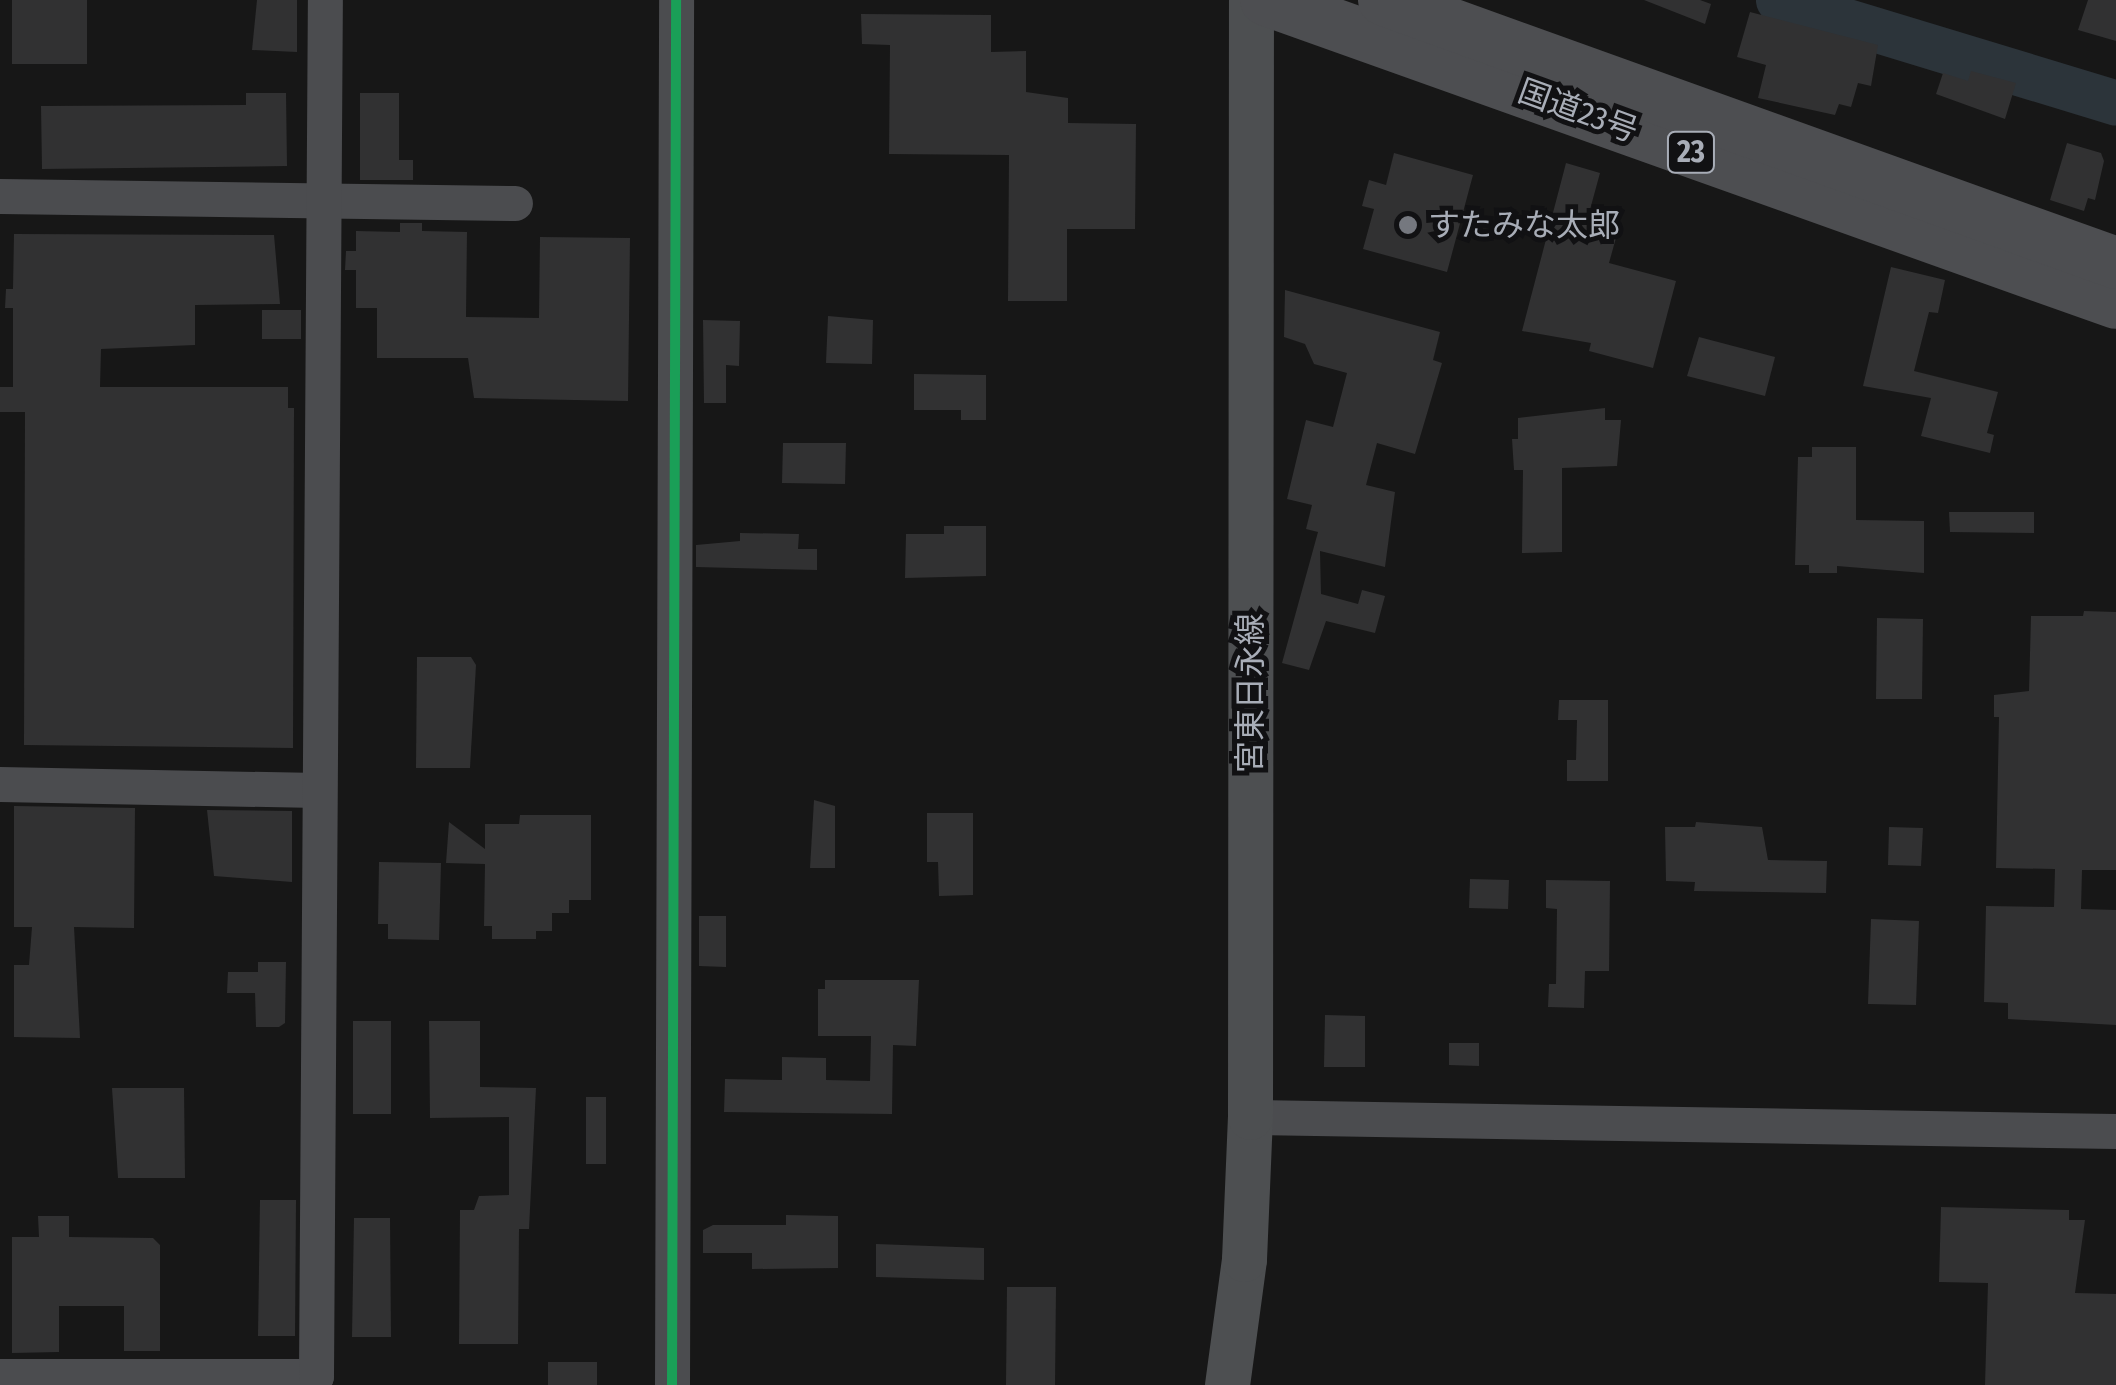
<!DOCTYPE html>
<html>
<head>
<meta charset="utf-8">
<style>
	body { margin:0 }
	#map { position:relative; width:2116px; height:1385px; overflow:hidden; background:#171717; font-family:"Fira Sans Condensed","Noto Sans JP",sans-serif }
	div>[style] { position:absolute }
	.river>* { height:45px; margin:-22.5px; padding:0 22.5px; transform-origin:22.5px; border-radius:22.5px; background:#2c343a }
	.building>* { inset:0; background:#313132 }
	.minor>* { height:35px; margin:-17.5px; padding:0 17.5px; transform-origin:17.5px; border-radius:17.5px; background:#4b4c4f }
	.major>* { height:45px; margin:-22.5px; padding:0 22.5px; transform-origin:22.5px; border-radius:22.5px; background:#4d4f51 }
	.highway>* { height:52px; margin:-26px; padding:0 26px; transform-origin:26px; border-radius:26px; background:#4d4e51 }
	.cycleway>* { height:10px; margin:-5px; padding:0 5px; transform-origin:5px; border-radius:5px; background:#1a9f57 }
	.dots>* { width:28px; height:28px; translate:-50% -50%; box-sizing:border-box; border:5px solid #111113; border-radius:50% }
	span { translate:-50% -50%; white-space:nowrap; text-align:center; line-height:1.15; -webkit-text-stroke:10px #111113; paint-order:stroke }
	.shield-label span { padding:2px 8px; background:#111113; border:2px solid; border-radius:8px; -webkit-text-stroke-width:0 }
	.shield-label { font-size:30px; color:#a8adb7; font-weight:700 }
	.street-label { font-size:32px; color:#a8adb7 }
	.poi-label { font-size:32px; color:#a8adb7 }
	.left { translate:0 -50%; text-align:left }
</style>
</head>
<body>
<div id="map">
	<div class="river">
		<div style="left:1778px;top:0;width:353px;rotate:16.9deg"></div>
	</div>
	<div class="building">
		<div style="clip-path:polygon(12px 0,87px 0,87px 64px,12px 64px)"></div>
		<div style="clip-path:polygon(257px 0,297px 0,297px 52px,252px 50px)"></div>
		<div style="clip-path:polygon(1644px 0,1700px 0,1711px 4px,1705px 24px)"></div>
		<div style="clip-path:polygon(2088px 0,2116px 0,2116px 41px,2078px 30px)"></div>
		<div style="clip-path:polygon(1750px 12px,1878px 45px,1871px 86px,1858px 83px,1851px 107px,1839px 104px,1835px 115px,1758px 98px,1766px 65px,1737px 57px)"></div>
		<div style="clip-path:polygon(861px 14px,991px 15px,991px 52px,1026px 51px,1026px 92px,1068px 98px,1068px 123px,1136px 124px,1135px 229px,1067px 229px,1067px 301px,1008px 301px,1009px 155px,889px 154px,890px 45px,862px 44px)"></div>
		<div style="clip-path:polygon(1971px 71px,2016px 83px,2005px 119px,1936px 94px,1943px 73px,1968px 81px)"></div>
		<div style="clip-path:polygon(246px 93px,286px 93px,287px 166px,42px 169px,41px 106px,246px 105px)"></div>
		<div style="clip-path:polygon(360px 93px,399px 93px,399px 160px,413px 160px,413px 180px,360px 180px)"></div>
		<div style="clip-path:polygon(2067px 143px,2101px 153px,2104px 161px,2095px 200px,2088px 198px,2084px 211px,2050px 200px)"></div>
		<div style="clip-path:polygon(1394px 153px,1473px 175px,1447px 272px,1363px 249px,1374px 209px,1362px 206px,1369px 180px,1386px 185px)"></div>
		<div style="clip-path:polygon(1566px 163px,1600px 173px,1588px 217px,1619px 227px,1609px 263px,1676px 281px,1653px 368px,1589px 351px,1591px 343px,1522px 331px)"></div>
		<div style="clip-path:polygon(400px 223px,422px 223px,422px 231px,467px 232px,466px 317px,539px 318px,540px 237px,630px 238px,628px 401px,474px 398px,468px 358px,377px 358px,377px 308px,356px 308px,356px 270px,345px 270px,346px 251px,356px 251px,356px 231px,400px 232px)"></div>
		<div style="clip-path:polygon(14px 234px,274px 235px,280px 304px,195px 305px,195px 345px,101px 349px,100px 387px,288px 387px,288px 408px,294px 408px,293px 748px,24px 745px,25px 412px,0 412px,0 387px,13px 387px,13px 308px,5px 308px,6px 289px,13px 289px)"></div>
		<div style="clip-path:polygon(1891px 267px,1945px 280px,1938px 313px,1929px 312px,1914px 371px,1998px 392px,1987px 433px,1994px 435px,1990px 453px,1921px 436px,1931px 398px,1863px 386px)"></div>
		<div style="clip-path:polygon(1285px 290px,1440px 332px,1433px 360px,1442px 363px,1415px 454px,1377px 443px,1366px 485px,1395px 492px,1385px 567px,1320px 551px,1321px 594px,1358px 604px,1362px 590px,1385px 596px,1375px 633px,1326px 621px,1309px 670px,1282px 663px,1318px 532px,1306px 529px,1312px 505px,1287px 499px,1306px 420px,1333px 427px,1347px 373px,1314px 364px,1305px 344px,1284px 337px)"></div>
		<div style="clip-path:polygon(262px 310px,301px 310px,301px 339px,262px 339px)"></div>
		<div style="clip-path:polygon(828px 316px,873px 320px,872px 364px,826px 363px)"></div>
		<div style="clip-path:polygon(703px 320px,740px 321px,739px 366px,726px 365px,726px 403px,704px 403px)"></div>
		<div style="clip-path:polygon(1699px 337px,1775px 357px,1765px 396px,1687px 376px)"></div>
		<div style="clip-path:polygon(914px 374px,986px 375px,986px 420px,961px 420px,961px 410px,914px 410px)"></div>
		<div style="clip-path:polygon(1605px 408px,1605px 420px,1621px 420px,1617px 466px,1562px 468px,1562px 552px,1522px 553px,1523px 470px,1514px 470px,1512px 439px,1518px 439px,1518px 418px)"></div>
		<div style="clip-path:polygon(783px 443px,846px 443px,845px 484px,782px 483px)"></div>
		<div style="clip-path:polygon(1812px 447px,1856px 447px,1856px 520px,1924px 521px,1924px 573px,1837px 566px,1837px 573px,1809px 573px,1809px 565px,1795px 565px,1798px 457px,1812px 457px)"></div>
		<div style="clip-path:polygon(1949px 512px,2034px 512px,2034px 533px,1950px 532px)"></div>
		<div style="clip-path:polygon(944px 526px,986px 526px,986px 576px,905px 578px,906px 534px,944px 534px)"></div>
		<div style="clip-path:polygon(740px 533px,799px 534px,798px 549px,817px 549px,817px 570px,696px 567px,696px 545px,740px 541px)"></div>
		<div style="clip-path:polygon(2084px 611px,2116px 612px,2116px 870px,2082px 870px,2081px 909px,2116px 910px,2116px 1025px,2008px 1019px,2008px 1003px,1984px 1002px,1986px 906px,2054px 907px,2055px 869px,1996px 868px,1999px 717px,1994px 717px,1994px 695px,2029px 691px,2031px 616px,2083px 616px)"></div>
		<div style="clip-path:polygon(1877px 618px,1923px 619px,1922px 699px,1876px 699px)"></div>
		<div style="clip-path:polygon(417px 657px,471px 657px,476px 665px,470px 768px,416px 768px)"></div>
		<div style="clip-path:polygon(1559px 700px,1608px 700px,1608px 781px,1567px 781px,1567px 760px,1576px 760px,1577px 720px,1558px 720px)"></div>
		<div style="clip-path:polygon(814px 800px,835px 806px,835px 868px,810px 868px)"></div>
		<div style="clip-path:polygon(14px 806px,135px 808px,134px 928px,74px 927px,80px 1038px,14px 1037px,14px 965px,29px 965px,32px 927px,14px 927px)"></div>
		<div style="clip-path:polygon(207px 810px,292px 811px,292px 882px,214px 876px)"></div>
		<div style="clip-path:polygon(927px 813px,973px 813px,973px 895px,939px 896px,938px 862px,927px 862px)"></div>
		<div style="clip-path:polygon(520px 815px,591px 815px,591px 900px,569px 900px,569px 913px,552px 913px,552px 931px,536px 931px,536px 939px,492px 939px,492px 926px,484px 926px,485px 864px,446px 863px,449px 822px,485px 849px,485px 824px,519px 824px)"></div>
		<div style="clip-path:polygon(1696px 822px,1762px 827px,1768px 860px,1827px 861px,1826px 893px,1694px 891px,1695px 882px,1666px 881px,1665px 827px,1695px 827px)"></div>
		<div style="clip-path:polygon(1889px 827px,1923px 828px,1921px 866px,1888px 865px)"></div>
		<div style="clip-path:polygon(379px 862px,441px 863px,439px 940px,388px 939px,388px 924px,378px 924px)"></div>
		<div style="clip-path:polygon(1470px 879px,1509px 880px,1508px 909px,1469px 908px)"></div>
		<div style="clip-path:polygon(1546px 880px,1610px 881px,1609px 971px,1585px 971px,1584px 1008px,1548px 1007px,1549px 984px,1556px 984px,1557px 909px,1546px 908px)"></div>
		<div style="clip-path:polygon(699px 916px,726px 916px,726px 967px,699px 966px)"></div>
		<div style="clip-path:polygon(1871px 919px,1919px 921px,1916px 1005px,1868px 1004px)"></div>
		<div style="clip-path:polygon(258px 962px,286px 962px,285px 1023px,279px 1027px,256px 1027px,255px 993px,227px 993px,228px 972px,258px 972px)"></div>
		<div style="clip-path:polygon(825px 980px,919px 980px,916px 1046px,893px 1045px,892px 1114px,724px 1112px,725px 1079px,782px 1080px,782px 1057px,826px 1058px,826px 1080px,870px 1081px,871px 1036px,818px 1036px,818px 989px,825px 989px)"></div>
		<div style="clip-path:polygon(1325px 1015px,1365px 1016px,1365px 1067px,1324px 1067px)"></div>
		<div style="clip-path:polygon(353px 1021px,391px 1021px,391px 1114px,353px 1114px)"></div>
		<div style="clip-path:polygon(429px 1021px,480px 1021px,480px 1087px,536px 1088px,529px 1229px,519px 1229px,518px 1344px,459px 1344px,460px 1210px,474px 1210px,479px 1196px,509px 1195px,509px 1117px,430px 1118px)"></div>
		<div style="clip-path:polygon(1449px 1043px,1479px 1043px,1479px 1066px,1449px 1065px)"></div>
		<div style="clip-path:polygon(112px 1088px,184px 1088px,185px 1178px,118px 1178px)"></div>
		<div style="clip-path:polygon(586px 1097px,606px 1097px,606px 1164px,586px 1164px)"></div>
		<div style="clip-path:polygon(260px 1200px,296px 1200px,295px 1336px,258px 1336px)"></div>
		<div style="clip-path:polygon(1941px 1207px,2069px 1210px,2069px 1220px,2085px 1220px,2075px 1293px,2116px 1294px,2116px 1385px,1985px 1385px,1988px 1283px,1939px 1282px)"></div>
		<div style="clip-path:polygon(786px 1215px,838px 1216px,838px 1268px,752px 1269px,752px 1253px,703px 1253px,703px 1230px,713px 1225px,786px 1225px)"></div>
		<div style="clip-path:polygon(38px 1216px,69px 1216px,69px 1237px,153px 1238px,160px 1245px,160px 1351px,124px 1351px,124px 1306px,59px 1306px,59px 1352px,12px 1353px,12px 1237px,39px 1237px)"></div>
		<div style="clip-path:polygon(354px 1218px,390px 1218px,391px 1337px,352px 1337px)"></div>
		<div style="clip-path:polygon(876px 1244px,984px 1248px,984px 1280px,876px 1277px)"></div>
		<div style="clip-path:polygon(1007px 1287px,1056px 1287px,1055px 1385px,1006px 1385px)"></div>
		<div style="clip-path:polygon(548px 1362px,597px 1362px,597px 1385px,548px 1385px)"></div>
	</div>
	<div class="minor">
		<div style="left:0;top:196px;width:515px;rotate:0.78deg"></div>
		<div style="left:0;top:784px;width:318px;rotate:1.1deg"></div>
		<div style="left:1250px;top:1117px;width:866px;rotate:0.93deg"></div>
		<div style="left:0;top:1376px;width:316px"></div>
		<div style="left:316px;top:1376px;width:1376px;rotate:-89.63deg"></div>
		<div style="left:672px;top:1385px;width:1385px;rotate:-89.83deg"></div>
	</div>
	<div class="major">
		<div style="left:1227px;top:1385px;width:127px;rotate:-82.3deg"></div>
		<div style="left:1244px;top:1259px;width:142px;rotate:-87.6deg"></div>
		<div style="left:1250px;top:1117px;width:1117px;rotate:-89.95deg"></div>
	</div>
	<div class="highway">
		<div style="left:1266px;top:0;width:902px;rotate:19.62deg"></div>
		<div style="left:1384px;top:0;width:778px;rotate:19.76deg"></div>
	</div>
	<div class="cycleway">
		<div style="left:672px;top:1385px;width:1385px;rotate:-89.83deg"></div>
	</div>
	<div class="dots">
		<div style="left:1408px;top:225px;background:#75787f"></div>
	</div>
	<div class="shield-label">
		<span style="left:1691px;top:152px">23</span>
	</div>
	<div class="street-label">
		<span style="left:1578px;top:111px;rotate:20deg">国道23号</span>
		<span style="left:1250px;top:693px;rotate:-90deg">宮東日永線</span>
	</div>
	<div class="poi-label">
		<span class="left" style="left:1428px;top:225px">すたみな太郎</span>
	</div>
</div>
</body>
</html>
